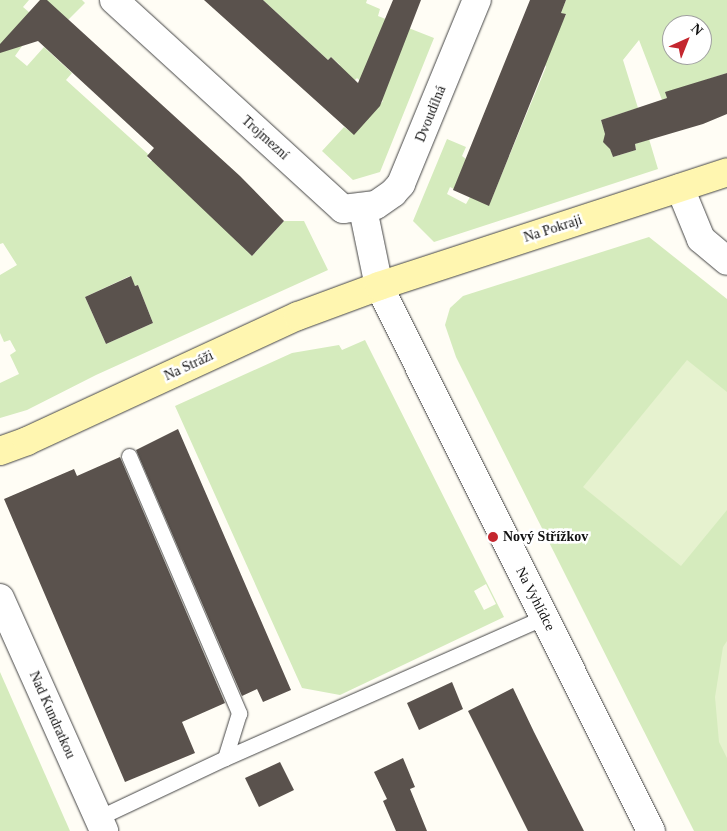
<!DOCTYPE html>
<html>
<head>
<meta charset="utf-8">
<style>
	body { margin:0 }
	#map { position:relative; width:727px; height:831px; overflow:hidden; background:#fffdf5; font-family:Georgia,serif }
	div>[style] { position:absolute }
	.green>* { inset:0; background:#d5ebbd }
	.pitch>* { inset:0; background:#e6f2cf }
	.building>* { inset:0; background:#5a524d }
	.roads { filter:drop-shadow(0 0 1px #444) drop-shadow(0 0 1px #444) }
	.lane>* { height:15px; margin:-7.5px; padding:0 7.5px; transform-origin:7.5px; border-radius:7.5px; background:#fff }
	.street>* { height:28px; margin:-14px; padding:0 14px; transform-origin:14px; border-radius:14px; background:#fff }
	.secondary>* { height:28px; margin:-14px; padding:0 14px; transform-origin:14px; border-radius:14px; background:#fff6b0 }
	.dots>* { width:14px; height:14px; translate:-50% -50%; box-sizing:border-box; border:2px solid #fff; border-radius:50% }
	span { translate:-50% -50%; white-space:nowrap; text-align:center; line-height:1.15; -webkit-text-stroke:5px #fff; paint-order:stroke }
	.street-label { font-size:14px; color:#111 }
	.poi-label { font-size:14px; color:#111; font-weight:700 }
	.left { translate:0 -50%; text-align:left }
	.north { position:absolute; left:662px; top:15px; width:50px; height:50px; box-sizing:border-box; background:#fff; border:1px solid #a0a0a0; border-radius:50%; rotate:44deg; font-size:14px; font-weight:700; line-height:20px; text-align:center; color:#111 }
	.north::after { content:''; display:block; margin:auto; width:18px; height:22px; background:#c4262e; clip-path:polygon(50% 0,100% 100%,50% 72%,0 100%) }
</style>
</head>
<body>
<div id="map">
	<div class="green">
		<div style="clip-path:polygon(evenodd,0 0,29px 0,23px 7px,30px 13px,22px 46px,15px 56px,27px 66px,44px 47px,72px 73px,66px 80px,149px 155px,147px 157px,151px 161px,154px 159px,187px 190px,252px 256px,284px 221px,304px 221px,328px 270px,96px 375px,27px 410px,0 418px,0 383px,19px 374px,10px 355px,16px 351px,10px 340px,4px 342px,0 333px,0 275px,17px 265px,3px 243px,0 244px,0 0,130px 276px,135px 286px,138px 285px,153px 323px,106px 344px,85px 297px,130px 276px)"></div>
		<div style="clip-path:polygon(46px 0,82px 0,85px 3px,68px 20px)"></div>
		<div style="clip-path:polygon(263px 0,367px 0,366px 3px,380px 9px,378px 16px,434px 38px,380px 172px,353px 180px,322px 151px,344px 127px,354px 134px,383px 101px,357px 78px,352px 83px,337px 68px,340px 65px,331px 57px,328px 60px)"></div>
		<div style="clip-path:polygon(evenodd,566px 0,727px 0,727px 73px,666px 93px,667px 98px,662px 100px,639px 40px,623px 60px,638px 108px,601px 120px,613px 157px,636px 150px,635px 144px,649px 139px,658px 169px,434px 242px,413px 221px,447px 139px,466px 147px,462px 156px,466px 159px,454px 189px,450px 187px,447px 194px,466px 204px,470px 197px,489px 205px,546px 67px,542px 59px,566px 15px,561px 13px,566px 0,672px 25px,702px 25px,702px 55px,672px 55px,672px 25px)"></div>
		<div style="clip-path:polygon(649px 237px,727px 299px,727px 831px,694px 831px,456px 357px,445px 325px,450px 308px,463px 296px)"></div>
		<div style="clip-path:polygon(evenodd,365px 340px,504px 617px,340px 695px,302px 688px,175px 406px,292px 353px,339px 345px,342px 350px,365px 340px,486px 584px,496px 604px,484px 610px,474px 591px,486px 584px)"></div>
		<div style="clip-path:polygon(0 672px,70px 831px,0 831px)"></div>
	</div>
	<div class="pitch">
		<div style="clip-path:polygon(687px 360px,727px 392px,727px 510px,681px 566px,583px 487px)"></div>
		<div style="clip-path:polygon(727px 641px,727px 758px,719px 742px,715px 697px,723px 647px)"></div>
	</div>
	<div class="building">
		<div style="clip-path:polygon(40px 0,47px 0,240px 176px,284px 221px,252px 256px,147px 156px,154px 148px,38px 41px,0 53px,0 44px)"></div>
		<div style="clip-path:polygon(204px 0,263px 0,328px 60px,331px 57px,358px 83px,393px 0,421px 0,380px 106px,354px 135px)"></div>
		<div style="clip-path:polygon(530px 0,566px 0,561px 13px,566px 14px,489px 206px,453px 190px)"></div>
		<div style="clip-path:polygon(727px 73px,727px 114px,703px 124px,635px 144px,636px 150px,613px 157px,610px 149px,603px 142px,605px 134px,601px 120px,667px 98px,665px 92px)"></div>
		<div style="clip-path:polygon(131px 276px,135px 286px,138px 285px,153px 323px,106px 344px,85px 297px)"></div>
		<div style="clip-path:polygon(178px 429px,291px 690px,263px 702px,257px 689px,242px 696px,136px 450px)"></div>
		<div style="clip-path:polygon(120px 457px,225px 703px,182px 722px,195px 753px,125px 782px,4px 499px,74px 469px,77px 476px)"></div>
		<div style="clip-path:polygon(452px 682px,463px 709px,419px 730px,407px 703px)"></div>
		<div style="clip-path:polygon(513px 688px,534px 732px,584px 831px,528px 831px,468px 711px)"></div>
		<div style="clip-path:polygon(403px 758px,415px 787px,410px 789px,427px 831px,396px 831px,383px 801px,387px 799px,374px 772px)"></div>
		<div style="clip-path:polygon(280px 762px,294px 790px,259px 807px,245px 778px)"></div>
	</div>
	<div class="roads">
		<div class="lane">
			<div style="left:129px;top:456px;width:280px;rotate:66.8deg"></div>
			<div style="left:239px;top:713px;width:47px;rotate:107.3deg"></div>
			<div style="left:98px;top:818px;width:140px;rotate:-25.3deg"></div>
			<div style="left:225px;top:758px;width:350px;rotate:-23.8deg"></div>
		</div>
		<div class="street">
			<div style="left:114px;top:0;width:310px;rotate:42.4deg"></div>
			<div style="left:343px;top:209px;width:33px;rotate:-7deg"></div>
			<div style="left:376px;top:205px;width:21px;rotate:-35deg"></div>
			<div style="left:393px;top:193px;width:12px;rotate:-48deg"></div>
			<div style="left:401px;top:184px;width:199px;rotate:-67.6deg"></div>
			<div style="left:680px;top:188px;width:55px;rotate:67.6deg"></div>
			<div style="left:701px;top:239px;width:34px;rotate:40deg"></div>
			<div style="left:363px;top:209px;width:79px;rotate:78.3deg"></div>
			<div style="left:379px;top:286px;width:609px;rotate:63.48deg"></div>
			<div style="left:0;top:598px;width:255px;rotate:65.9deg"></div>
		</div>
		<div class="secondary">
			<div style="left:0;top:451px;width:29px;rotate:-20deg"></div>
			<div style="left:27px;top:441px;width:298px;rotate:-24.8deg"></div>
			<div style="left:298px;top:316px;width:86px;rotate:-20.3deg"></div>
			<div style="left:379px;top:286px;width:366px;rotate:-18.1deg"></div>
		</div>
	</div>
	<div class="dots">
		<div style="left:493px;top:537px;background:#c4262e"></div>
	</div>
	<div class="street-label">
		<span style="left:431px;top:114px;rotate:-68deg">Dvoudílná</span>
		<span style="left:265px;top:138px;rotate:42deg">Trojmezní</span>
		<span style="left:553px;top:229px;rotate:-18deg">Na Pokraji</span>
		<span style="left:189px;top:366px;rotate:-25deg">Na Stráži</span>
		<span style="left:535px;top:599px;rotate:63deg">Na Vyhlídce</span>
		<span style="left:52px;top:715px;rotate:66deg">Nad Kundratkou</span>
	</div>
	<div class="poi-label">
		<span class="left" style="left:503px;top:537px">Nový Střížkov</span>
	</div>
	<div class="north">N</div>
</div>
</body>
</html>
